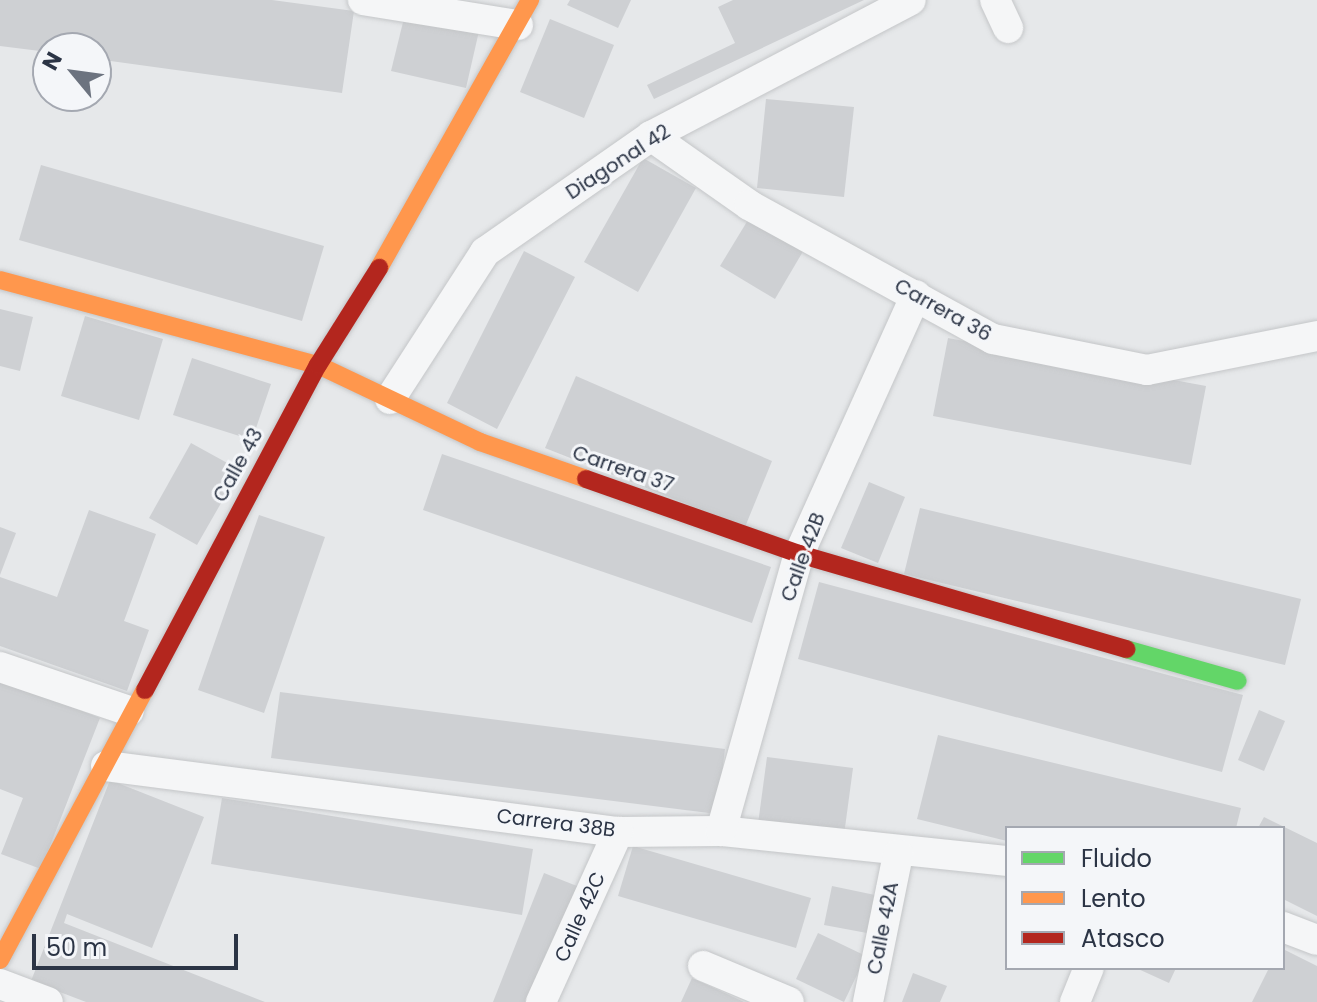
<!DOCTYPE html>
<html>
<head>
<meta charset="utf-8">
<style>
	body { margin:0 }
	#map { position:relative; width:1317px; height:1002px; overflow:hidden; background:#e6e8ea; font-family:Poppins,sans-serif }
	div>[style] { position:absolute }
	.building>* { inset:0; background:#ced0d3 }
	.roads { filter:drop-shadow(0 0 2px #c4c6c8) drop-shadow(0 0 2px #c4c6c8) }
	.street>* { height:30px; margin:-15px; padding:0 15px; transform-origin:15px; border-radius:15px; background:#f5f6f7 }
	.fast>* { height:18px; margin:-9px; padding:0 9px; transform-origin:9px; border-radius:9px; background:#63d668 }
	.slow>* { height:18px; margin:-9px; padding:0 9px; transform-origin:9px; border-radius:9px; background:#ff974d }
	.jam>* { height:18px; margin:-9px; padding:0 9px; transform-origin:9px; border-radius:9px; background:#b3261e }
	span { translate:-50% -50%; white-space:nowrap; text-align:center; line-height:1.15; -webkit-text-stroke:6px #f4f6f9; paint-order:stroke }
	.street-label { font-size:20px; color:#2b3445 }
	.legend { position:absolute; left:1005px; top:826px; width:280px; height:144px; box-sizing:border-box; background:#f4f6f9; border:2px solid #a4a8b1; margin:0; padding:10px 14px; list-style:none; font-size:24px; color:#2b3445 }
	.legend li { display:flex; align-items:center; gap:16px; height:40px }
	.legend b { width:40px; border:2px solid #a4a8b1 }
	.north { position:absolute; left:32px; top:32px; width:80px; height:80px; box-sizing:border-box; background:#f4f6f9; border:2px solid #a4a8b1; border-radius:50%; rotate:299deg; font-size:22px; font-weight:700; line-height:32px; text-align:center; color:#2b3445 }
	.north::after { content:''; display:block; margin:auto; width:28px; height:36px; background:#6c737f; clip-path:polygon(50% 0,100% 100%,50% 72%,0 100%) }
	.scale { position:absolute; left:32px; top:934px; width:206px; height:36px; box-sizing:border-box; border:4px solid #2b3445; border-top:0; padding-left:10px; font-size:24px; line-height:28px; white-space:nowrap; color:#2b3445; -webkit-text-stroke:6px #f4f6f9; paint-order:stroke }
</style>
</head>
<body>
<div id="map">
	<div class="building">
		<div style="clip-path:polygon(0 0,272px 0,354px 11px,342px 93px,96px 59px,96px 48px,48px 52px,0 46px)"></div>
		<div style="clip-path:polygon(570px 0,631px 0,618px 28px,567px 5px)"></div>
		<div style="clip-path:polygon(733px 0,864px 0,654px 99px,647px 85px,735px 43px,718px 7px)"></div>
		<div style="clip-path:polygon(405px 14px,479px 31px,466px 88px,391px 71px)"></div>
		<div style="clip-path:polygon(550px 19px,614px 45px,584px 118px,520px 92px)"></div>
		<div style="clip-path:polygon(766px 99px,854px 107px,844px 197px,757px 188px)"></div>
		<div style="clip-path:polygon(643px 158px,696px 188px,638px 292px,584px 262px)"></div>
		<div style="clip-path:polygon(41px 165px,324px 246px,302px 321px,19px 240px)"></div>
		<div style="clip-path:polygon(751px 215px,805px 248px,775px 299px,720px 266px)"></div>
		<div style="clip-path:polygon(524px 251px,575px 277px,497px 429px,447px 403px)"></div>
		<div style="clip-path:polygon(0 309px,33px 317px,20px 371px,0 366px)"></div>
		<div style="clip-path:polygon(85px 316px,163px 339px,139px 420px,61px 396px)"></div>
		<div style="clip-path:polygon(948px 338px,1206px 386px,1191px 465px,933px 416px)"></div>
		<div style="clip-path:polygon(192px 358px,271px 384px,252px 440px,173px 415px)"></div>
		<div style="clip-path:polygon(576px 376px,772px 461px,745px 527px,545px 448px)"></div>
		<div style="clip-path:polygon(191px 443px,240px 470px,197px 545px,149px 518px)"></div>
		<div style="clip-path:polygon(442px 454px,771px 567px,752px 623px,423px 510px)"></div>
		<div style="clip-path:polygon(869px 482px,905px 497px,878px 563px,841px 548px)"></div>
		<div style="clip-path:polygon(920px 508px,1301px 599px,1285px 665px,904px 574px)"></div>
		<div style="clip-path:polygon(89px 510px,156px 534px,124px 621px,149px 630px,127px 691px,0 646px,0 577px,57px 597px)"></div>
		<div style="clip-path:polygon(259px 515px,325px 537px,264px 713px,198px 690px)"></div>
		<div style="clip-path:polygon(0 527px,16px 533px,0 575px)"></div>
		<div style="clip-path:polygon(819px 582px,1243px 695px,1222px 772px,798px 659px)"></div>
		<div style="clip-path:polygon(0 680px,100px 718px,41px 869px,1px 854px,23px 798px,0 789px)"></div>
		<div style="clip-path:polygon(280px 692px,725px 749px,717px 814px,271px 758px)"></div>
		<div style="clip-path:polygon(1259px 710px,1285px 721px,1264px 771px,1238px 760px)"></div>
		<div style="clip-path:polygon(938px 735px,1241px 808px,1236px 828px,1007px 828px,1007px 841px,917px 819px)"></div>
		<div style="clip-path:polygon(767px 757px,853px 768px,844px 835px,758px 824px)"></div>
		<div style="clip-path:polygon(110px 780px,204px 817px,152px 948px,67px 914px,64px 923px,265px 1002px,86px 1002px,31px 981px)"></div>
		<div style="clip-path:polygon(222px 798px,533px 849px,522px 915px,211px 864px)"></div>
		<div style="clip-path:polygon(1264px 817px,1317px 843px,1317px 916px,1283px 899px,1283px 828px,1258px 828px)"></div>
		<div style="clip-path:polygon(633px 846px,811px 898px,796px 948px,618px 896px)"></div>
		<div style="clip-path:polygon(544px 873px,582px 888px,529px 1002px,493px 1002px)"></div>
		<div style="clip-path:polygon(832px 886px,875px 895px,867px 933px,824px 925px)"></div>
		<div style="clip-path:polygon(818px 933px,866px 956px,844px 1002px,796px 979px)"></div>
		<div style="clip-path:polygon(1283px 949px,1317px 966px,1317px 1002px,1252px 1002px,1269px 968px,1283px 968px)"></div>
		<div style="clip-path:polygon(1136px 968px,1176px 968px,1169px 983px)"></div>
		<div style="clip-path:polygon(913px 973px,947px 986px,940px 1002px,902px 1002px)"></div>
		<div style="clip-path:polygon(692px 978px,727px 994px,744px 1002px,681px 1002px)"></div>
	</div>
	<div class="roads">
		<div class="street">
			<div style="left:363px;top:0;width:157px;rotate:9.2deg"></div>
			<div style="left:995px;top:0;width:31px;rotate:65deg"></div>
			<div style="left:651px;top:136px;width:120px;rotate:35.1deg"></div>
			<div style="left:749px;top:205px;width:278px;rotate:28.8deg"></div>
			<div style="left:993px;top:339px;width:157px;rotate:11.4deg"></div>
			<div style="left:1147px;top:370px;width:173px;rotate:-11.3deg"></div>
			<div style="left:390px;top:399px;width:175px;rotate:-57.1deg"></div>
			<div style="left:485px;top:252px;width:203px;rotate:-34.9deg"></div>
			<div style="left:651px;top:136px;width:293px;rotate:-27.6deg"></div>
			<div style="left:0;top:667px;width:136px;rotate:18.8deg"></div>
			<div style="left:106px;top:766px;width:516px;rotate:7.35deg"></div>
			<div style="left:618px;top:832px;width:103px;rotate:-0.6deg"></div>
			<div style="left:721px;top:831px;width:288px;rotate:6deg"></div>
			<div style="left:721px;top:831px;width:288px;rotate:-74.3deg"></div>
			<div style="left:799px;top:554px;width:284px;rotate:-65.7deg"></div>
			<div style="left:1283px;top:927px;width:36px;rotate:21deg"></div>
			<div style="left:703px;top:966px;width:93px;rotate:22.7deg"></div>
			<div style="left:0;top:984px;width:51px;rotate:20.6deg"></div>
			<div style="left:541px;top:1002px;width:187px;rotate:-65.6deg"></div>
			<div style="left:868px;top:1002px;width:151px;rotate:-78.5deg"></div>
			<div style="left:1075px;top:1002px;width:37px;rotate:-68deg"></div>
		</div>
		<div class="fast">
			<div style="left:1126px;top:649px;width:116px;rotate:15.9deg"></div>
		</div>
		<div class="slow">
			<div style="left:379px;top:268px;width:308px;rotate:-60.6deg"></div>
			<div style="left:0;top:280px;width:329px;rotate:15deg"></div>
			<div style="left:318px;top:365px;width:179px;rotate:25.4deg"></div>
			<div style="left:480px;top:442px;width:112px;rotate:19.2deg"></div>
			<div style="left:0;top:960px;width:306px;rotate:-61.8deg"></div>
		</div>
		<div class="jam">
			<div style="left:586px;top:479px;width:226px;rotate:19.4deg"></div>
			<div style="left:799px;top:554px;width:341px;rotate:16.2deg"></div>
			<div style="left:145px;top:690px;width:368px;rotate:-62deg"></div>
			<div style="left:318px;top:365px;width:115px;rotate:-57.8deg"></div>
		</div>
	</div>
	<div class="street-label">
		<span style="left:618px;top:162px;rotate:-33deg">Diagonal 42</span>
		<span style="left:943px;top:310px;rotate:29deg">Carrera 36</span>
		<span style="left:238px;top:465px;rotate:-61deg">Calle 43</span>
		<span style="left:623px;top:469px;rotate:19deg">Carrera 37</span>
		<span style="left:803px;top:557px;rotate:-70deg">Calle 42B</span>
		<span style="left:556px;top:823px;rotate:7deg">Carrera 38B</span>
		<span style="left:580px;top:917px;rotate:-66deg">Calle 42C</span>
		<span style="left:883px;top:928px;rotate:-79deg">Calle 42A</span>
	</div>
	<ul class="legend">
	<li><b style="height:10px;background:#63d668"></b>Fluido</li>
	<li><b style="height:10px;background:#ff974d"></b>Lento</li>
	<li><b style="height:10px;background:#b3261e"></b>Atasco</li>
	</ul>
	<div class="north">N</div>
	<div class="scale">50 m</div>
</div>
</body>
</html>
